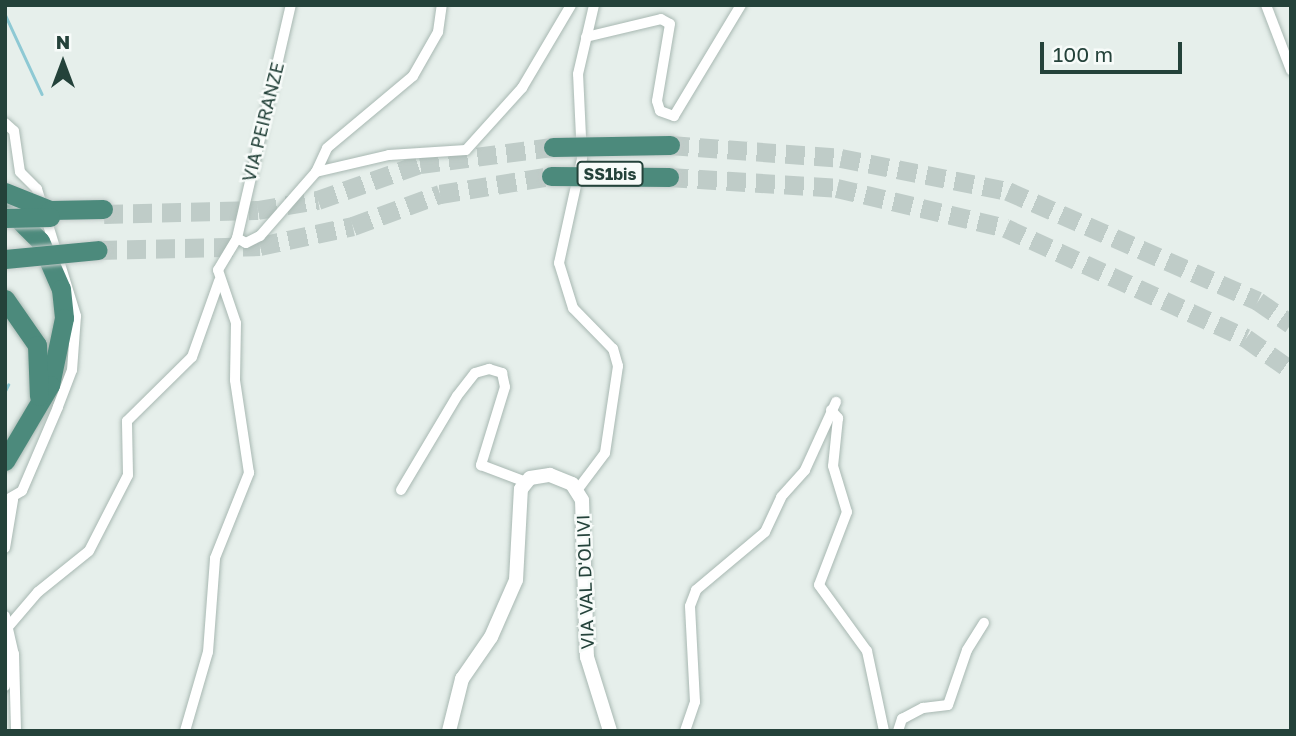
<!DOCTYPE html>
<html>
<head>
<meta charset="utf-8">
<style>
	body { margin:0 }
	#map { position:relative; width:1296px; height:736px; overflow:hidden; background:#e6efeb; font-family:"Golos Text",sans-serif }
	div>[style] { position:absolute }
	.stream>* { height:2.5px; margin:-1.25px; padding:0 1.25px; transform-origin:1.25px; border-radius:1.25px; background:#8ec9d4 }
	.trunk-tunnel>* { height:19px; margin-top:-9.5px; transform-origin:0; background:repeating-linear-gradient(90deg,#bfccc8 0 19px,transparent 0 29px) }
	.roads { filter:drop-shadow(0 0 2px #a8b8b2) drop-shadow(0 0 2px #a8b8b2) }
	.minor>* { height:10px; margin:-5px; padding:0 5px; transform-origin:5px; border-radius:5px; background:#fff }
	.tertiary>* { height:14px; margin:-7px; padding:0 7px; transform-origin:7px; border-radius:7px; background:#fff }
	.trunk>* { height:19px; margin:-9.5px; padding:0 9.5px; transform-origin:9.5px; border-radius:9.5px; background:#4c8a7c }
	.bridges { filter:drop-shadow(0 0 2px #c2cac8) drop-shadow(0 0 2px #c2cac8) }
	.trunk-bridge>* { height:19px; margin:-9.5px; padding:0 9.5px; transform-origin:9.5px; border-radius:9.5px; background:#4c8a7c }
	span { translate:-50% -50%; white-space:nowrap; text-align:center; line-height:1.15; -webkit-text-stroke:5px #f7fbf9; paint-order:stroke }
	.shield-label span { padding:2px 5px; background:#f7fbf9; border:2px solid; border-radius:5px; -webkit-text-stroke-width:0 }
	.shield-label { font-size:16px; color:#24423a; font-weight:700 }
	.street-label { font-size:18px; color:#24423a }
	.frame { position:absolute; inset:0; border:7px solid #24423a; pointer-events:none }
	.north { position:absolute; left:28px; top:28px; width:70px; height:70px; -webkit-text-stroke:5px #f7fbf9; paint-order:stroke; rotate:0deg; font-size:19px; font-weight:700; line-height:28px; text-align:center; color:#24423a }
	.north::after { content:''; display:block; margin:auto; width:24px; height:32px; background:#24423a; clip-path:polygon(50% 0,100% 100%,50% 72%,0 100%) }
	.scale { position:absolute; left:1040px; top:42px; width:142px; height:32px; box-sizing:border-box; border:4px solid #24423a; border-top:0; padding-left:9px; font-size:21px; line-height:24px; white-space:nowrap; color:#24423a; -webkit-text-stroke:5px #f7fbf9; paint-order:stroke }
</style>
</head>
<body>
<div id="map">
	<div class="stream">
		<div style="left:5px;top:14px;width:88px;rotate:65.2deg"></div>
		<div style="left:5px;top:391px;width:7px;rotate:-63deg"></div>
	</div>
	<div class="trunk-tunnel">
		<div style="left:670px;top:145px;width:171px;rotate:4.3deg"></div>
		<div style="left:841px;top:158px;width:170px;rotate:11.2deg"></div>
		<div style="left:1008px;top:191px;width:273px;rotate:23.7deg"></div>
		<div style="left:1258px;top:301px;width:40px;rotate:34.9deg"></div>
		<div style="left:669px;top:177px;width:168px;rotate:3.7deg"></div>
		<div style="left:837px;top:188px;width:174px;rotate:13.3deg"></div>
		<div style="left:1006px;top:228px;width:264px;rotate:24.6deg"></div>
		<div style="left:1246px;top:338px;width:55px;rotate:35.4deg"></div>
		<div style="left:104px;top:214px;width:154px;rotate:-1.5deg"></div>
		<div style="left:258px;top:210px;width:61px;rotate:-9.5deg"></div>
		<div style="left:318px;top:200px;width:108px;rotate:-19.4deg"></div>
		<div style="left:420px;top:164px;width:134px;rotate:-7.3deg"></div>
		<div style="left:98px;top:250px;width:162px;rotate:-1.4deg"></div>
		<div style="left:260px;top:246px;width:95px;rotate:-12.1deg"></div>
		<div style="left:353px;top:226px;width:93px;rotate:-20.2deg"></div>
		<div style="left:440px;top:194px;width:112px;rotate:-9.2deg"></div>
	</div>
	<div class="roads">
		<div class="minor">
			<div style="left:1266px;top:5px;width:70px;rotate:69deg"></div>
			<div style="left:586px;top:37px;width:77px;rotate:-13.5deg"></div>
			<div style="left:661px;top:19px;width:10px;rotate:29deg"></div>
			<div style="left:670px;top:24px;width:78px;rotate:99.6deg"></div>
			<div style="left:657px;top:101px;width:10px;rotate:73deg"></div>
			<div style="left:660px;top:111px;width:15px;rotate:20deg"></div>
			<div style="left:674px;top:116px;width:130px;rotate:-58.9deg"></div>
			<div style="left:5px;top:123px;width:12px;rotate:42deg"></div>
			<div style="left:14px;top:131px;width:41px;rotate:81.7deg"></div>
			<div style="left:20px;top:172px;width:24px;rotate:45deg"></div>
			<div style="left:37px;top:189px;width:133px;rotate:72.9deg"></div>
			<div style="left:76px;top:316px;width:54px;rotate:94.2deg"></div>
			<div style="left:72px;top:370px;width:40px;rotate:111deg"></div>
			<div style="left:58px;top:407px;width:91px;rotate:113.2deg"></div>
			<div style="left:22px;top:491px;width:20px;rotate:150deg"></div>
			<div style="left:316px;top:172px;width:26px;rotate:-65deg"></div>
			<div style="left:327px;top:148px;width:112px;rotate:-39.9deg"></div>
			<div style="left:413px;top:76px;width:51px;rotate:-60.4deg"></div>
			<div style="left:438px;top:32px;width:27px;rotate:-82deg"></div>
			<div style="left:237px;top:238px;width:10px;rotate:29deg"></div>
			<div style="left:246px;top:243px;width:16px;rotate:-27deg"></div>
			<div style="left:260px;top:236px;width:85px;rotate:-48.8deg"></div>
			<div style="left:316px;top:172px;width:75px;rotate:-13.1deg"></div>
			<div style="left:389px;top:155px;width:77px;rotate:-3.7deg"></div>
			<div style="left:466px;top:150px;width:84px;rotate:-47.9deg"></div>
			<div style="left:522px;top:88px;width:96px;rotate:-59.4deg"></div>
			<div style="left:237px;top:238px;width:239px;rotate:-77deg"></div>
			<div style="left:831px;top:410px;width:11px;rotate:49deg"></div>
			<div style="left:838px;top:418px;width:48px;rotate:95.9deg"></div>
			<div style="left:833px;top:466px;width:48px;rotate:73.1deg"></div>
			<div style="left:847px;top:512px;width:78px;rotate:111deg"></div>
			<div style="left:819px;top:585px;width:82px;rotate:54deg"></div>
			<div style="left:867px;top:651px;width:82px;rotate:78deg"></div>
			<div style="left:578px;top:489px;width:45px;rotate:-53.1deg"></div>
			<div style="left:605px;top:453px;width:88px;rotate:-81.5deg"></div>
			<div style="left:618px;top:366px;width:18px;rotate:-106deg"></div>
			<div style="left:613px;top:349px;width:57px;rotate:-134.3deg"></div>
			<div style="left:573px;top:308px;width:47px;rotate:-107.3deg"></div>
			<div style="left:559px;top:263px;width:107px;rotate:-77.6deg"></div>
			<div style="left:582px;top:158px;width:84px;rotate:-92.7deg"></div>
			<div style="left:578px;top:74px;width:71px;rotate:-76.9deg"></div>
			<div style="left:401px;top:490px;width:109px;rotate:-59.2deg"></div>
			<div style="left:457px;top:396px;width:29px;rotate:-52deg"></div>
			<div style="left:475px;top:373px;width:15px;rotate:-16deg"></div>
			<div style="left:489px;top:369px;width:14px;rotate:17deg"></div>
			<div style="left:502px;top:373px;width:14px;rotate:78deg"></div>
			<div style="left:505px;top:387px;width:82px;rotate:107.1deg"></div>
			<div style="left:481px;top:465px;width:48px;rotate:20.7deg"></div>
			<div style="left:5px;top:548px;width:49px;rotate:-80.5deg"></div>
			<div style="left:5px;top:616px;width:39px;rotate:77deg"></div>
			<div style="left:14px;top:654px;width:77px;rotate:88.5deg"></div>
			<div style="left:5px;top:686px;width:59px;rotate:-87.1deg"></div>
			<div style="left:8px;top:627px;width:46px;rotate:-49.4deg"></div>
			<div style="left:38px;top:592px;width:65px;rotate:-38.8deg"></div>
			<div style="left:89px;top:551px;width:85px;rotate:-62.8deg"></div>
			<div style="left:128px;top:475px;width:54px;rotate:-91.1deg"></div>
			<div style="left:127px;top:421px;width:91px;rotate:-44.6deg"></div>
			<div style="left:192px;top:357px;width:81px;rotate:-70.4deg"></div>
			<div style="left:185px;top:731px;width:82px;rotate:-73.8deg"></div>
			<div style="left:208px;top:652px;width:94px;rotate:-85.7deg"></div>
			<div style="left:215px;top:558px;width:92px;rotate:-68.2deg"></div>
			<div style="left:249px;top:473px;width:94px;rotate:-98.6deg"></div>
			<div style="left:235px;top:380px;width:57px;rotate:-89deg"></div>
			<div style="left:236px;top:323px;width:56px;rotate:-108.8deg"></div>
			<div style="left:218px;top:270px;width:37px;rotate:-59deg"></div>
			<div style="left:685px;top:731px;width:31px;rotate:-71deg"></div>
			<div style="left:695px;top:702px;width:96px;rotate:-93deg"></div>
			<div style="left:690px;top:606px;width:17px;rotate:-69deg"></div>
			<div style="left:696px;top:590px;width:90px;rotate:-40deg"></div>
			<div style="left:765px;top:532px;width:38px;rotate:-65deg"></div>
			<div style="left:781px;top:497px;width:36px;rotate:-48deg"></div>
			<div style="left:805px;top:470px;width:75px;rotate:-65.5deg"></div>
			<div style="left:898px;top:731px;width:13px;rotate:-72deg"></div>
			<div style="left:902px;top:719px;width:24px;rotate:-28deg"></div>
			<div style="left:923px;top:708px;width:25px;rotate:-7deg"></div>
			<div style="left:948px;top:705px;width:58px;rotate:-70.9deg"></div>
			<div style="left:967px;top:650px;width:32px;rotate:-58deg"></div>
		</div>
		<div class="tertiary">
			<div style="left:449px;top:731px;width:54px;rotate:-76deg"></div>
			<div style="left:462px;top:679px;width:51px;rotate:-55.4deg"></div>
			<div style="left:491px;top:637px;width:62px;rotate:-66.3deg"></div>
			<div style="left:516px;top:580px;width:91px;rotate:-86.9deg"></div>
			<div style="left:521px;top:489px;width:14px;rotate:-51deg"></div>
			<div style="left:530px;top:478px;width:20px;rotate:-9deg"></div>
			<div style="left:550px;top:475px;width:24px;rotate:22deg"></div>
			<div style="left:572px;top:484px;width:19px;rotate:58deg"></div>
			<div style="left:582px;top:500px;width:157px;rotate:88.2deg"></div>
			<div style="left:587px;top:657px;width:77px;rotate:72.7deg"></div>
		</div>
		<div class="trunk">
			<div style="left:5px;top:206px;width:49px;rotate:45deg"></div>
			<div style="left:40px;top:241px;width:52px;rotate:66.4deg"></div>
			<div style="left:61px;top:289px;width:29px;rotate:84deg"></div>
			<div style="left:64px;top:318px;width:68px;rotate:101.8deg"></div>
			<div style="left:50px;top:385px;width:88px;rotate:120.6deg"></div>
			<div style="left:5px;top:299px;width:56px;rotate:55.2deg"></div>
			<div style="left:37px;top:345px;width:51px;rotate:87.8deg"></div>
		</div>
	</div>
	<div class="bridges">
		<div class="trunk-bridge">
			<div style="left:553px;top:147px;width:117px;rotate:-1deg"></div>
			<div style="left:551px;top:176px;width:118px;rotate:0.5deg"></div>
			<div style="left:5px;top:192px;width:48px;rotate:21.8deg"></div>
			<div style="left:50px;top:210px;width:53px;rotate:-1.1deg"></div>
			<div style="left:5px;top:218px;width:45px;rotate:-1.3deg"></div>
			<div style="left:5px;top:259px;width:93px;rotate:-5.5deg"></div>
		</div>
	</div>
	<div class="shield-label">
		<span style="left:610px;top:174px">SS1bis</span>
	</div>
	<div class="street-label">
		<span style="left:263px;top:122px;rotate:-76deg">VIA PEIRANZE</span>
		<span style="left:585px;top:582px;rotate:-92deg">VIA VAL D'OLIVI</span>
	</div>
	<div class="frame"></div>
	<div class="north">N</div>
	<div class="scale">100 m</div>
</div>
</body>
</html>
